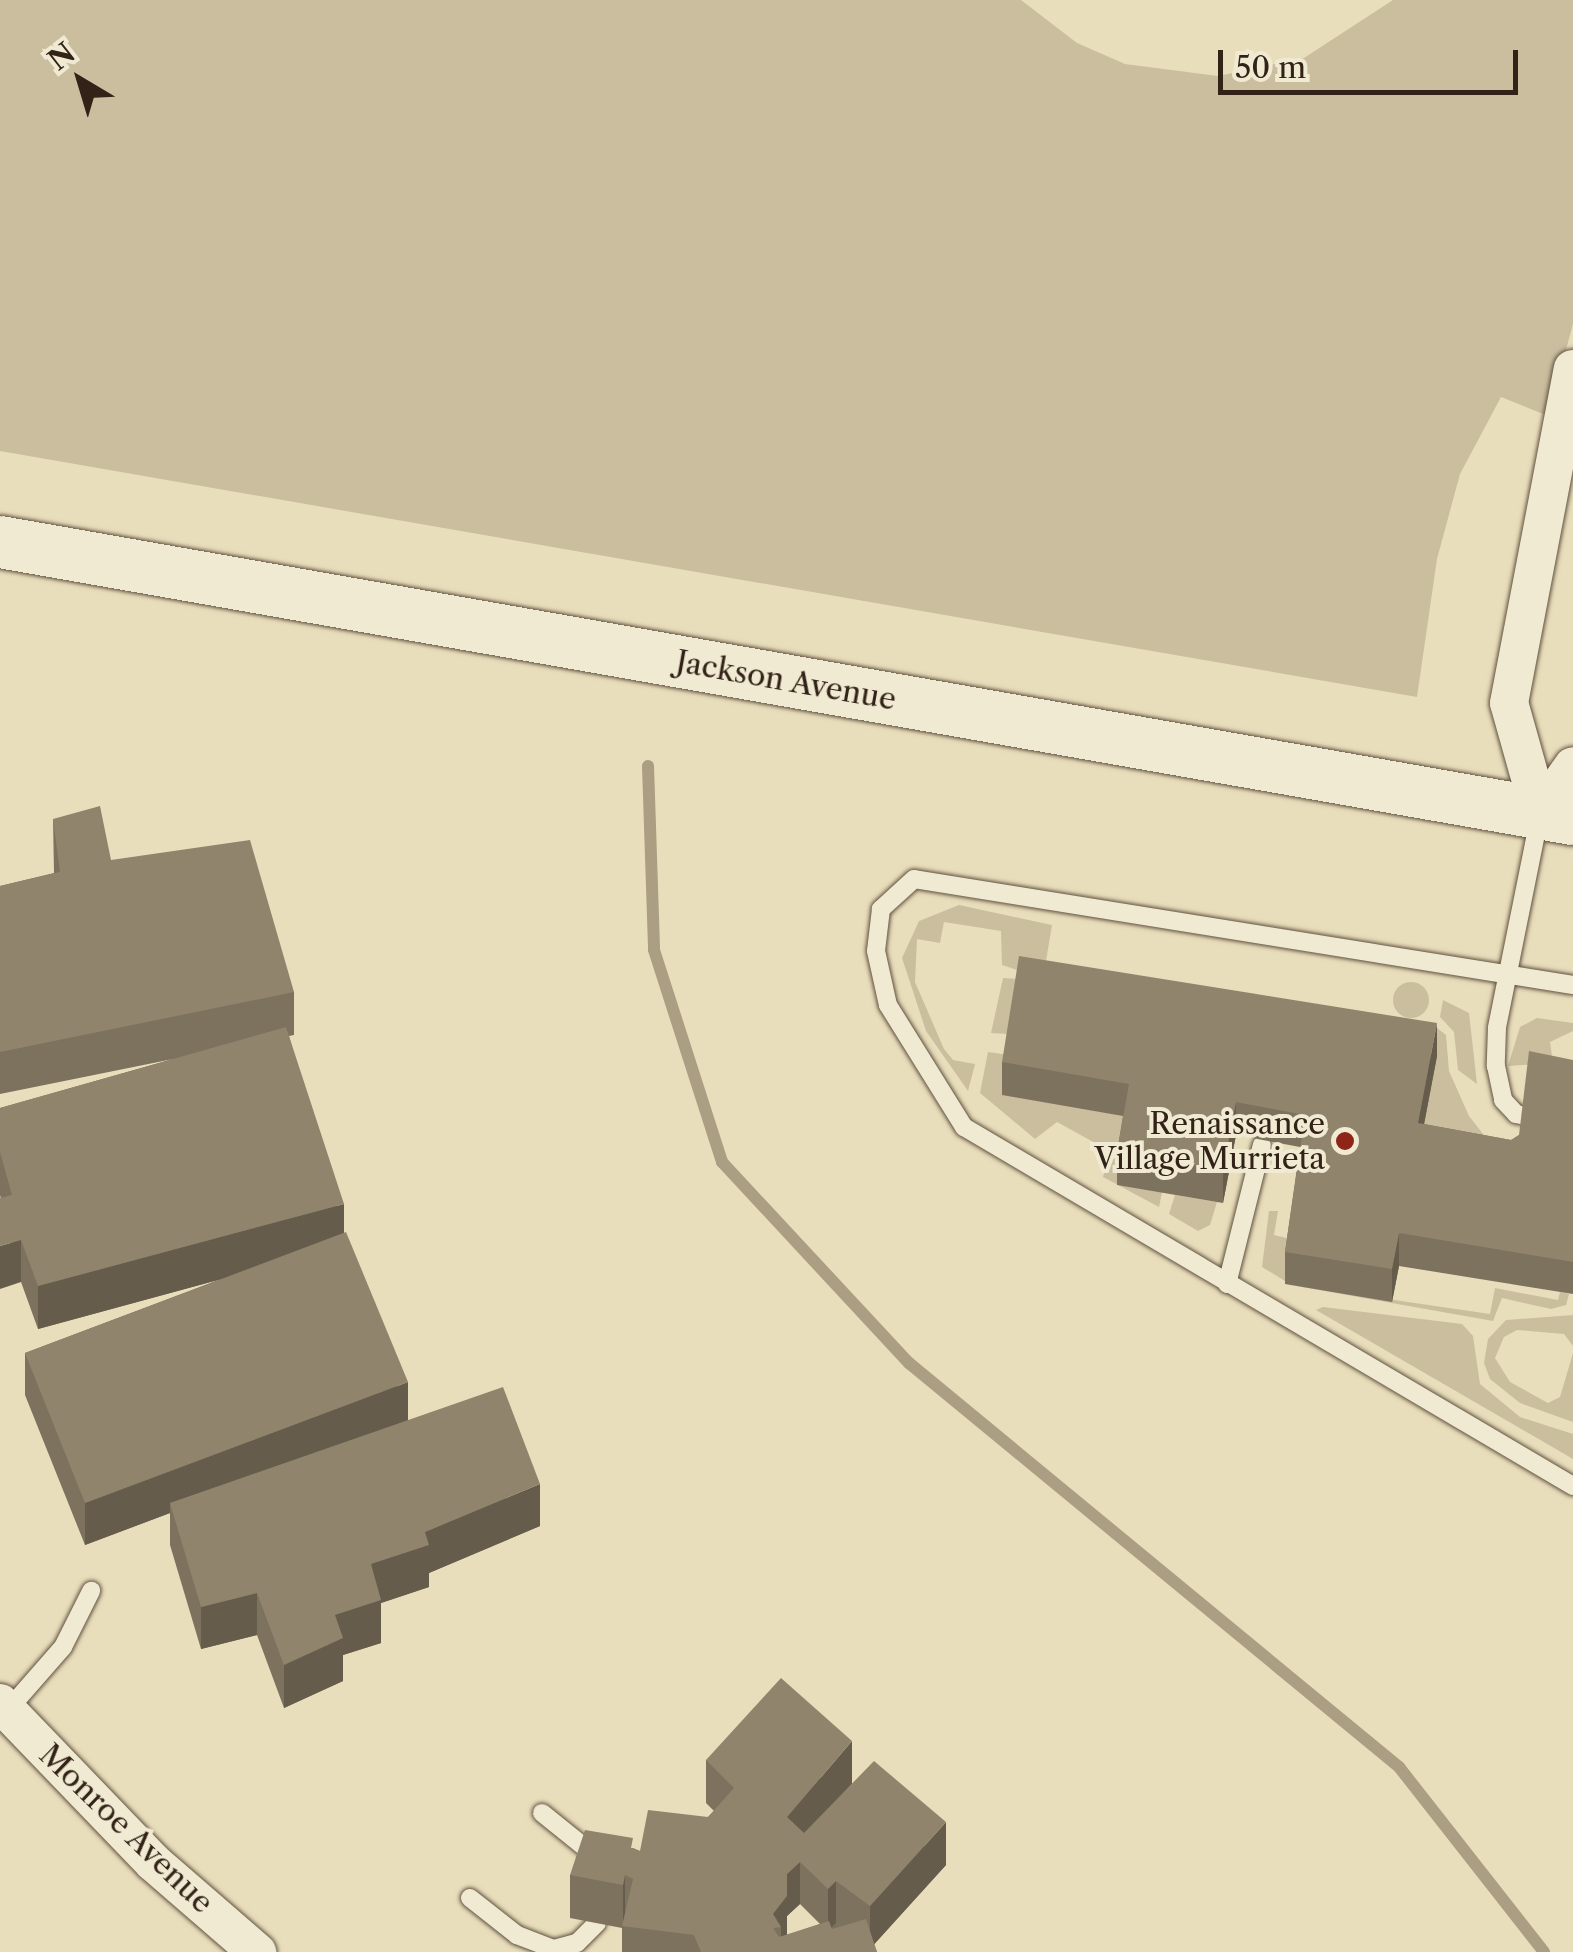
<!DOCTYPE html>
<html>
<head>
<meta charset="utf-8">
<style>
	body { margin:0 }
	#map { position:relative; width:1573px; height:1952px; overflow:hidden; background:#e9debb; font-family:"Libre Caslon Text",serif }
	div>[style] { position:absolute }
	.green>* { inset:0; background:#cabe9f }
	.round { border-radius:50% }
	.stream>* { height:12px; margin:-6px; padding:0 6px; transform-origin:6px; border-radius:6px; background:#ab9e83 }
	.roads { filter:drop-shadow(0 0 2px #605140) drop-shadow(0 0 2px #605140) }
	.service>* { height:18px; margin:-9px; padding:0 9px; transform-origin:9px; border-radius:9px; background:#f1ead3 }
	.minor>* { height:38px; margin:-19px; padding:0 19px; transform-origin:19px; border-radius:19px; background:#f1ead3 }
	.secondary>* { height:52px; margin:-26px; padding:0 26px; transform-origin:26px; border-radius:26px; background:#f1ead3 }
	.wall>* { inset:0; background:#7d725d }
	.shaded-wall>* { inset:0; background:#665c4c }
	.building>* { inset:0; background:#91846c }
	.dots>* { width:28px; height:28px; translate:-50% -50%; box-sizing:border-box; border:5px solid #f1ead3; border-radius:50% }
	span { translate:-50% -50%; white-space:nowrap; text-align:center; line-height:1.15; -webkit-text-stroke:8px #f1ead3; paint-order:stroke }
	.street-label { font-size:30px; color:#322217 }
	.poi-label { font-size:30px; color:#322217 }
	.right { translate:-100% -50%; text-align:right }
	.north { position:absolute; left:30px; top:30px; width:100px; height:100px; -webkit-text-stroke:8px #f1ead3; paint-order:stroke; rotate:322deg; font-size:28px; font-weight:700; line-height:40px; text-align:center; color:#322217 }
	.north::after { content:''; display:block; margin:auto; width:35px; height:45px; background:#322217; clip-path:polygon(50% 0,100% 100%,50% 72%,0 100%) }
	.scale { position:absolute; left:1218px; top:50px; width:300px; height:45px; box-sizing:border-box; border:5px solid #322217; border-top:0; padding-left:12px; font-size:30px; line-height:35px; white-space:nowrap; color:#322217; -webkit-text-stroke:8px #f1ead3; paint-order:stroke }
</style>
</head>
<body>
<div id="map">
	<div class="green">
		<div style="clip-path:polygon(0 0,1021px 0,1077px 43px,1125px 64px,1218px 76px,1304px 58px,1393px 0,1573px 0,1573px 324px,1548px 416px,1501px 397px,1460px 474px,1437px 559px,1417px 697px,0 451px)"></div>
		<div style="clip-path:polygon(959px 905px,1052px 925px,1046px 961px,1020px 971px,1002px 965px,1001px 931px,944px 922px,940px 943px,917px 939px,915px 982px,944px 1049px,953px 1060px,975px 1064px,968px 1091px,926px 1031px,902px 958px,919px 921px)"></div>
		<div style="clip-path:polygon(1003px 978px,1233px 994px,1437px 1028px,1446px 1035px,1449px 1071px,1469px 1116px,1490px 1143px,1418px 1156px,1436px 1056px,991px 1033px)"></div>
		<div class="round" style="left:1393px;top:982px;width:36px;height:36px"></div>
		<div style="clip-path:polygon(1443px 1000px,1469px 1013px,1477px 1084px,1458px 1070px,1454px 1032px,1440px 1017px)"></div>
		<div style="clip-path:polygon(1537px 1018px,1573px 1023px,1573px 1031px,1550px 1042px,1553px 1063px,1508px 1066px,1520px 1027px)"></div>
		<div style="clip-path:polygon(988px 1052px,1009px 1055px,1129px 1117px,1162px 1192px,1159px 1207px,1103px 1177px,1108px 1157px,1097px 1144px,1057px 1122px,1035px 1139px,980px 1093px)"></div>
		<div style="clip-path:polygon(1175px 1195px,1217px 1202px,1210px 1225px,1198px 1231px,1169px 1214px)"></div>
		<div style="clip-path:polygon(1269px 1211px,1278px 1211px,1274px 1235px,1291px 1239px,1285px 1281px,1262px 1267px)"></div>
		<div style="clip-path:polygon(1285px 1284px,1490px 1314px,1495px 1288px,1558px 1300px,1560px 1292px,1569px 1294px,1566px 1305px,1551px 1309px,1502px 1298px,1493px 1321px)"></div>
		<div style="clip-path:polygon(1323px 1307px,1462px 1324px,1473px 1336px,1480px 1384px,1520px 1417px,1573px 1434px,1573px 1459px,1316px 1310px)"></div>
		<div style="clip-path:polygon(1573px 1315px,1573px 1346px,1564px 1334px,1517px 1330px,1504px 1337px,1495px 1358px,1510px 1382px,1548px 1403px,1560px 1397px,1573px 1353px,1573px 1422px,1520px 1403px,1490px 1379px,1484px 1363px,1488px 1339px,1506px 1320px)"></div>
	</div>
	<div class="stream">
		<div style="left:648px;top:766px;width:184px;rotate:88.1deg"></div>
		<div style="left:654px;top:950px;width:223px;rotate:72.2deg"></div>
		<div style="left:722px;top:1162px;width:275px;rotate:47.1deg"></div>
		<div style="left:909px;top:1363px;width:635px;rotate:39.51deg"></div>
		<div style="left:1399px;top:1767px;width:235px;rotate:51.9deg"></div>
	</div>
	<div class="roads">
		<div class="service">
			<div style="left:1539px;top:819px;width:213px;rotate:101.4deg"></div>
			<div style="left:1497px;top:1028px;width:38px;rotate:92deg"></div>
			<div style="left:1496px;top:1066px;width:35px;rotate:78deg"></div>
			<div style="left:1503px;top:1100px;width:19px;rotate:47deg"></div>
			<div style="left:1516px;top:1114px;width:58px;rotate:11.9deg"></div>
			<div style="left:1573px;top:985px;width:667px;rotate:-170.86deg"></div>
			<div style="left:914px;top:879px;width:45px;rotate:137.7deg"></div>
			<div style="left:881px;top:909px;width:42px;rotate:96.8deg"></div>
			<div style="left:876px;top:951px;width:55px;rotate:77.5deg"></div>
			<div style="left:888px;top:1005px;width:144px;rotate:58.1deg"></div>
			<div style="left:964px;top:1127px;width:707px;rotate:30.52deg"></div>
			<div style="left:1227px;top:1284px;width:143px;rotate:-75.9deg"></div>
			<div style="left:7px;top:1711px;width:85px;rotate:-48.8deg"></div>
			<div style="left:63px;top:1647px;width:63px;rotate:-63.4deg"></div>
			<div style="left:542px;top:1813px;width:72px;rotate:38.8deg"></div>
			<div style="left:470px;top:1898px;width:60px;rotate:38.2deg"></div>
			<div style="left:517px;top:1935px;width:40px;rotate:21deg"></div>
			<div style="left:554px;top:1949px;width:24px;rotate:-15deg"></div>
			<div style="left:577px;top:1943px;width:28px;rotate:-45deg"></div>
		</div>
		<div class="minor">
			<div style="left:1540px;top:813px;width:114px;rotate:-105.7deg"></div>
			<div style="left:1509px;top:703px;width:340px;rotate:-79.2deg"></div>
			<div style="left:1540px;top:813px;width:57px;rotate:-54.9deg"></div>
			<div style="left:0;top:1703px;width:221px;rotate:46.1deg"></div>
			<div style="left:153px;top:1862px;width:138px;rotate:40.9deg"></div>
		</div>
		<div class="secondary">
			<div style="left:0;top:542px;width:1597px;rotate:9.99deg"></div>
		</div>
	</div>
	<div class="wall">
		<div style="clip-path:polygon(53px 819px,294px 992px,294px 1035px,289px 1036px,344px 1233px,408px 1420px,540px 1526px,429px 1573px,429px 1587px,381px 1603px,381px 1643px,343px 1655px,343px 1681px,284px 1708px,257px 1635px,201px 1649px,170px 1545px,170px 1513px,85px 1545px,25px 1395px,25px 1353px,221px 1279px,38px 1329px,21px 1282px,0 1195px,0 1108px,173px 1059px,0 1094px,0 886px,54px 873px)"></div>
		<div style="clip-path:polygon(1437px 1056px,1424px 1124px,1511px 1140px,1519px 1135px,1573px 1060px,1573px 1294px,1399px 1266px,1392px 1302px,1285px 1284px,1285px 1252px,1300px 1147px,1236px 1135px,1223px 1203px,1117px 1185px,1117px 1152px,1123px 1116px,1002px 1095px,1002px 1062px)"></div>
		<div style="clip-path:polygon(evenodd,706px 1760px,852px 1783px,946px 1865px,874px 1944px,877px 1952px,622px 1952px,622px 1928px,570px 1918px,570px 1875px,633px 1848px,640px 1851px,708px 1817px,714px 1811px,706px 1803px,706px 1760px,800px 1904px,820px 1924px,787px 1935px,787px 1916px,800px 1904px)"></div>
	</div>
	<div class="shaded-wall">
		<div style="clip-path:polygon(1437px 1023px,1437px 1056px,1418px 1156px,1418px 1123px)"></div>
		<div style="clip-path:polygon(1236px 1102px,1236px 1135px,1223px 1203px,1223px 1170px)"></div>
		<div style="clip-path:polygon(344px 1204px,344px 1246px,38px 1329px,38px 1286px)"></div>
		<div style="clip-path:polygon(1399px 1233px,1399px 1266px,1392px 1302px,1392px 1269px)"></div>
		<div style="clip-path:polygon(21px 1240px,21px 1282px,0 1289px,0 1246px)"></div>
		<div style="clip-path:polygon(408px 1382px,408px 1424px,170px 1503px,170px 1513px,85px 1545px,85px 1503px)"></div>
		<div style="clip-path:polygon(540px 1484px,540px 1526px,429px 1573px,429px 1587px,381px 1603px,381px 1643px,343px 1655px,343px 1681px,284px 1708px,284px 1665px,371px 1564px,425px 1532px)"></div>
		<div style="clip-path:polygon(257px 1593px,257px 1635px,201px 1649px,201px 1607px)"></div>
		<div style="clip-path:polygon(852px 1741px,852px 1783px,787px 1859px,787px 1817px)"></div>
		<div style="clip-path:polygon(946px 1822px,946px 1865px,870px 1949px,870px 1906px)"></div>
		<div style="clip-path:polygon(800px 1862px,800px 1904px,787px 1916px,787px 1938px,781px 1945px,781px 1927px,773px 1914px,787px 1874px)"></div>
		<div style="clip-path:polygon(625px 1875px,625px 1918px,623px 1928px,623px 1885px)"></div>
		<div style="clip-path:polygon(836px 1881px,836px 1923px,828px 1931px,828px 1889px)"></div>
	</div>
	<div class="building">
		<div style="clip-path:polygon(100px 806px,111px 860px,250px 840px,294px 992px,0 1052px,0 886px,60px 872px,53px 819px)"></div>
		<div style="clip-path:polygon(1019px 956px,1437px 1023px,1418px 1123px,1511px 1140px,1519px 1135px,1529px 1051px,1573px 1060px,1573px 1262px,1399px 1233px,1392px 1269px,1285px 1252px,1305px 1115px,1236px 1102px,1223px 1170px,1117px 1152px,1129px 1084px,1002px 1062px)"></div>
		<div style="clip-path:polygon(286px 1027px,344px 1204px,38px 1286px,21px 1240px,0 1246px,0 1198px,12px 1195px,0 1152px,0 1108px)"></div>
		<div style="clip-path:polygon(346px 1232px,408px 1382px,85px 1503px,25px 1353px)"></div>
		<div style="clip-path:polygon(503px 1387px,540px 1484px,425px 1532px,429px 1545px,371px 1564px,381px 1600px,335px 1615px,343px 1638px,284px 1665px,257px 1593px,201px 1607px,170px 1503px)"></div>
		<div style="clip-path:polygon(781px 1678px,852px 1741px,787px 1817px,804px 1833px,874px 1761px,946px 1822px,870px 1906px,836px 1881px,828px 1889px,800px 1862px,787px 1874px,787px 1896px,773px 1914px,781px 1927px,773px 1928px,779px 1937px,829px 1921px,832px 1929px,866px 1919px,877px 1952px,701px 1952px,694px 1935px,622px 1926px,633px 1879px,625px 1875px,623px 1885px,570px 1875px,585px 1830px,633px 1838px,631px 1848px,640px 1851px,648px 1810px,708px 1817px,734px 1788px,706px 1760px)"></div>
	</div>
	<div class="dots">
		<div style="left:1345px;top:1141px;background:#8f2418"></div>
	</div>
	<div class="street-label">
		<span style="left:786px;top:681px;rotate:10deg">Jackson Avenue</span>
		<span style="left:126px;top:1829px;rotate:44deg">Monroe Avenue</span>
	</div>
	<div class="poi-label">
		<span class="right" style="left:1325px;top:1141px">Renaissance<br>Village Murrieta</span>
	</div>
	<div class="north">N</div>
	<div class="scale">50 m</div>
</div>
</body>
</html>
